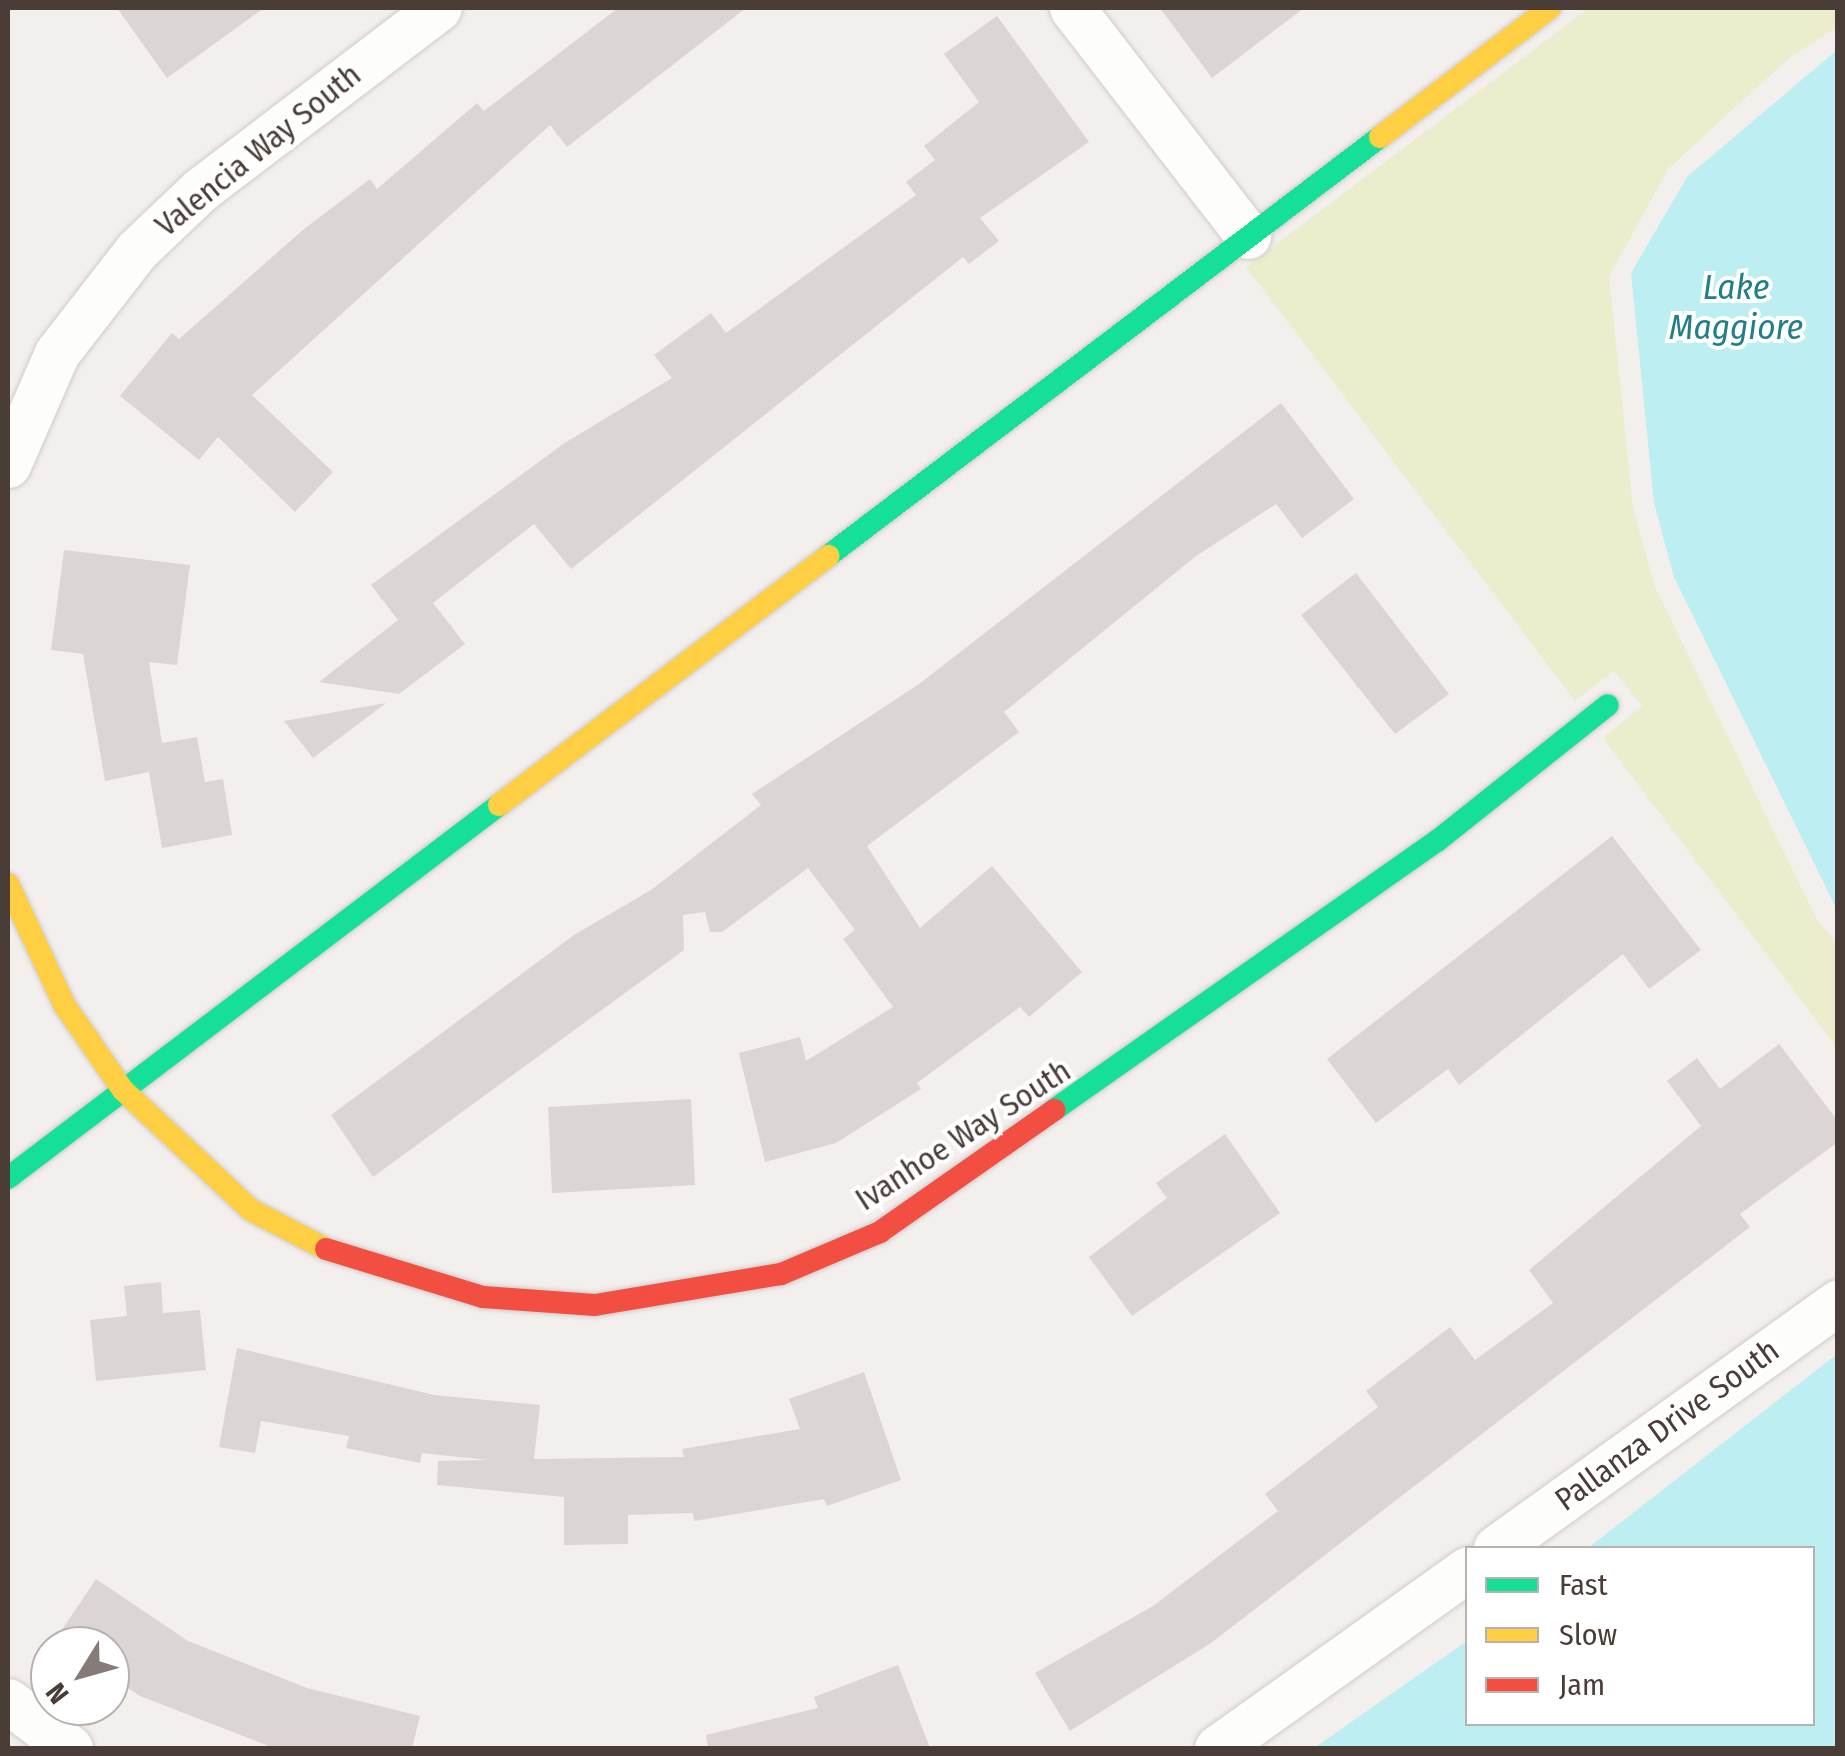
<!DOCTYPE html>
<html>
<head>
<meta charset="utf-8">
<style>
	body { margin:0 }
	#map { position:relative; width:1845px; height:1756px; overflow:hidden; background:#f3efed; font-family:"Fira Sans Condensed",sans-serif }
	div>[style] { position:absolute }
	.green>* { inset:0; background:#ebedcc }
	.water>* { inset:0; background:#bceef2 }
	.building>* { inset:0; background:#dbd6d3 }
	.roads { filter:drop-shadow(0 0 2px #d0cbc8) drop-shadow(0 0 2px #d0cbc8) }
	.street>* { height:45px; margin:-22.5px; padding:0 22.5px; transform-origin:22.5px; border-radius:22.5px; background:#fdfdfc }
	.fast>* { height:22px; margin:-11px; padding:0 11px; transform-origin:11px; border-radius:11px; background:#16e098 }
	.slow>* { height:22px; margin:-11px; padding:0 11px; transform-origin:11px; border-radius:11px; background:#ffcf43 }
	.jam>* { height:22px; margin:-11px; padding:0 11px; transform-origin:11px; border-radius:11px; background:#f24e42 }
	span { translate:-50% -50%; white-space:nowrap; text-align:center; line-height:1.15; -webkit-text-stroke:8px #fff; paint-order:stroke }
	.street-label { font-size:32px; color:#4a3d37 }
	.water-label { font-size:35px; color:#227f89; font-style:italic }
	.frame { position:absolute; inset:0; border:10px solid #4a3d37; pointer-events:none }
	.legend { position:absolute; left:1465px; top:1546px; width:350px; height:180px; box-sizing:border-box; background:#fff; border:2px solid #b7b1af; margin:0; padding:12px 18px; list-style:none; font-size:30px; color:#4a3d37 }
	.legend li { display:flex; align-items:center; gap:20px; height:50px }
	.legend b { width:50px; border:2px solid #b7b1af }
	.north { position:absolute; left:30px; top:1626px; width:100px; height:100px; box-sizing:border-box; background:#fff; border:2px solid #b7b1af; border-radius:50%; rotate:233deg; font-size:28px; font-weight:700; line-height:40px; text-align:center; color:#4a3d37 }
	.north::after { content:''; display:block; margin:auto; width:35px; height:45px; background:#857b77; clip-path:polygon(50% 0,100% 100%,50% 72%,0 100%) }
</style>
</head>
<body>
<div id="map">
	<div class="green">
		<div style="clip-path:polygon(1589px 8px,1837px 8px,1837px 27px,1788px 59px,1668px 169px,1609px 277px,1633px 508px,1655px 587px,1816px 918px,1837px 944px,1837px 1048px,1603px 738px,1642px 706px,1614px 671px,1575px 701px,1246px 267px)"></div>
	</div>
	<div class="water">
		<div style="clip-path:polygon(1837px 50px,1837px 910px,1674px 577px,1654px 503px,1631px 273px,1687px 177px)"></div>
		<div style="clip-path:polygon(1837px 1354px,1837px 1748px,1314px 1748px,1467px 1641px,1468px 1724px,1812px 1724px,1812px 1548px,1588px 1548px)"></div>
	</div>
	<div class="building">
		<div style="clip-path:polygon(117px 8px,264px 8px,167px 78px)"></div>
		<div style="clip-path:polygon(618px 8px,746px 8px,567px 147px,550px 125px,252px 395px,333px 472px,295px 512px,218px 437px,199px 460px,120px 396px,172px 333px,179px 339px,304px 229px,370px 179px,377px 189px,477px 103px,484px 111px)"></div>
		<div style="clip-path:polygon(1160px 8px,1304px 8px,1212px 78px)"></div>
		<div style="clip-path:polygon(997px 16px,1089px 142px,980px 218px,999px 241px,969px 264px,963px 257px,571px 569px,534px 524px,433px 603px,465px 644px,399px 694px,319px 682px,398px 620px,371px 585px,563px 444px,672px 378px,654px 355px,711px 313px,726px 333px,916px 195px,906px 182px,935px 160px,924px 146px,979px 102px,944px 54px)"></div>
		<div style="clip-path:polygon(1281px 403px,1354px 499px,1302px 538px,1276px 504px,1196px 556px,1004px 712px,1019px 732px,867px 846px,920px 928px,992px 866px,1082px 972px,1029px 1017px,1020px 1007px,917px 1083px,921px 1089px,836px 1143px,765px 1162px,739px 1053px,800px 1037px,806px 1061px,893px 1007px,843px 939px,855px 930px,808px 868px,722px 932px,710px 932px,705px 912px,683px 915px,684px 950px,373px 1177px,331px 1115px,574px 935px,651px 890px,761px 805px,752px 794px,919px 684px)"></div>
		<div style="clip-path:polygon(64px 550px,190px 565px,177px 665px,149px 662px,162px 743px,197px 737px,205px 782px,223px 779px,232px 835px,162px 848px,149px 772px,105px 781px,83px 654px,51px 650px)"></div>
		<div style="clip-path:polygon(1356px 573px,1449px 694px,1395px 734px,1301px 615px)"></div>
		<div style="clip-path:polygon(386px 703px,313px 758px,284px 721px)"></div>
		<div style="clip-path:polygon(1612px 836px,1701px 950px,1649px 989px,1623px 954px,1459px 1085px,1448px 1069px,1376px 1123px,1327px 1059px)"></div>
		<div style="clip-path:polygon(1779px 1044px,1838px 1121px,1838px 1142px,1740px 1214px,1750px 1227px,1211px 1643px,1070px 1731px,1035px 1673px,1153px 1606px,1278px 1511px,1265px 1494px,1378px 1407px,1366px 1391px,1450px 1327px,1475px 1360px,1553px 1303px,1529px 1270px,1701px 1126px,1667px 1081px,1697px 1058px,1720px 1089px)"></div>
		<div style="clip-path:polygon(691px 1099px,695px 1185px,552px 1193px,548px 1107px)"></div>
		<div style="clip-path:polygon(1225px 1134px,1280px 1213px,1132px 1316px,1089px 1257px,1167px 1198px,1156px 1183px)"></div>
		<div style="clip-path:polygon(161px 1282px,163px 1313px,200px 1310px,206px 1370px,96px 1381px,90px 1320px,127px 1316px,124px 1286px)"></div>
		<div style="clip-path:polygon(237px 1348px,434px 1395px,540px 1405px,534px 1459px,684px 1457px,682px 1449px,800px 1429px,789px 1399px,864px 1372px,901px 1480px,827px 1506px,824px 1499px,694px 1521px,693px 1513px,628px 1515px,628px 1544px,564px 1545px,564px 1497px,437px 1485px,438px 1461px,488px 1460px,422px 1453px,420px 1463px,346px 1448px,349px 1436px,261px 1421px,255px 1453px,219px 1447px)"></div>
		<div style="clip-path:polygon(96px 1579px,188px 1641px,307px 1688px,420px 1716px,412px 1748px,274px 1748px,140px 1696px,110px 1676px,110px 1646px,51px 1646px)"></div>
		<div style="clip-path:polygon(898px 1665px,930px 1748px,708px 1748px,706px 1735px,818px 1708px,814px 1697px)"></div>
	</div>
	<div class="roads">
		<div class="street">
			<div style="left:1072px;top:8px;width:288px;rotate:52.3deg"></div>
			<div style="left:8px;top:465px;width:122px;rotate:-66.4deg"></div>
			<div style="left:57px;top:353px;width:130px;rotate:-52.2deg"></div>
			<div style="left:137px;top:250px;width:87px;rotate:-43.6deg"></div>
			<div style="left:200px;top:190px;width:300px;rotate:-37.3deg"></div>
			<div style="left:1496px;top:1548px;width:421px;rotate:-35.7deg"></div>
			<div style="left:8px;top:1701px;width:78px;rotate:37.2deg"></div>
			<div style="left:1217px;top:1748px;width:308px;rotate:-35.5deg"></div>
		</div>
		<div class="fast">
			<div style="left:828px;top:556px;width:693px;rotate:-37.2deg"></div>
			<div style="left:1054px;top:1110px;width:468px;rotate:-35.1deg"></div>
			<div style="left:1437px;top:841px;width:218px;rotate:-38.5deg"></div>
			<div style="left:8px;top:1178px;width:617px;rotate:-37.22deg"></div>
		</div>
		<div class="slow">
			<div style="left:1380px;top:137px;width:213px;rotate:-37.2deg"></div>
			<div style="left:499px;top:805px;width:413px;rotate:-37.1deg"></div>
			<div style="left:8px;top:884px;width:135px;rotate:65deg"></div>
			<div style="left:65px;top:1006px;width:102px;rotate:55.4deg"></div>
			<div style="left:123px;top:1090px;width:175px;rotate:43.2deg"></div>
			<div style="left:251px;top:1210px;width:85px;rotate:27.5deg"></div>
		</div>
		<div class="jam">
			<div style="left:326px;top:1249px;width:164px;rotate:17deg"></div>
			<div style="left:483px;top:1297px;width:112px;rotate:4.1deg"></div>
			<div style="left:595px;top:1305px;width:189px;rotate:-9.5deg"></div>
			<div style="left:781px;top:1274px;width:108px;rotate:-23deg"></div>
			<div style="left:880px;top:1232px;width:213px;rotate:-35deg"></div>
		</div>
	</div>
	<div class="street-label">
		<span style="left:258px;top:150px;rotate:-39deg">Valencia Way South</span>
		<span style="left:963px;top:1135px;rotate:-33deg">Ivanhoe Way South</span>
		<span style="left:1667px;top:1425px;rotate:-36deg">Pallanza Drive South</span>
	</div>
	<div class="water-label">
		<span style="left:1736px;top:307px">Lake<br>Maggiore</span>
	</div>
	<div class="frame"></div>
	<ul class="legend">
	<li><b style="height:12px;background:#16e098"></b>Fast</li>
	<li><b style="height:12px;background:#ffcf43"></b>Slow</li>
	<li><b style="height:12px;background:#f24e42"></b>Jam</li>
	</ul>
	<div class="north">N</div>
</div>
</body>
</html>
